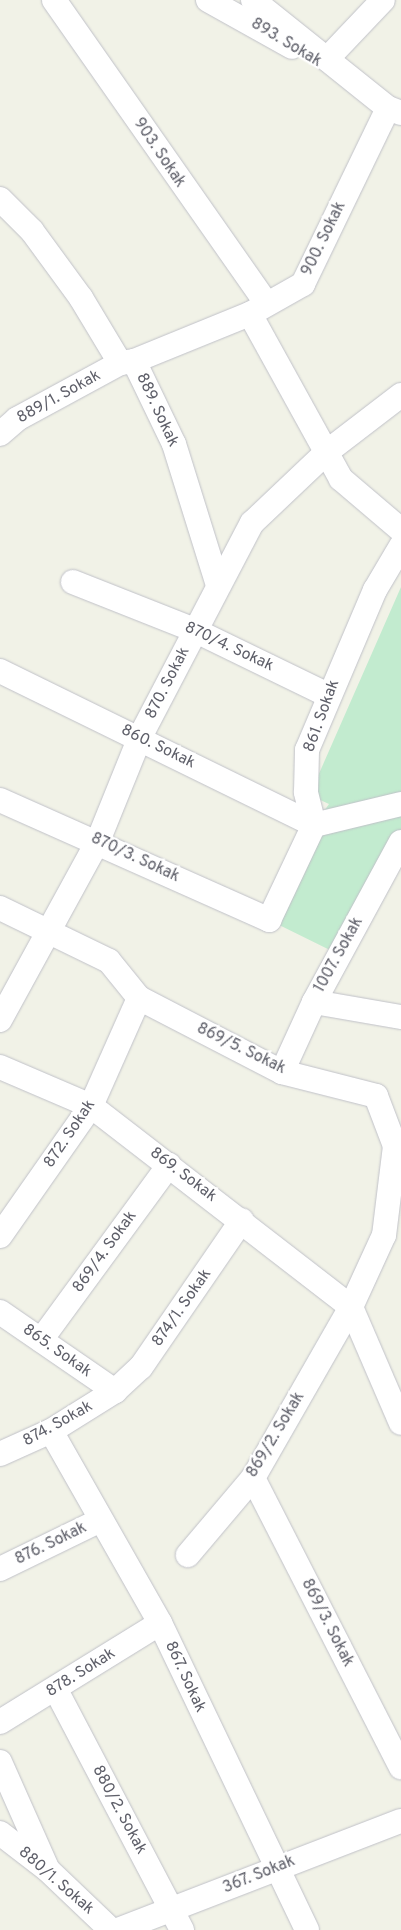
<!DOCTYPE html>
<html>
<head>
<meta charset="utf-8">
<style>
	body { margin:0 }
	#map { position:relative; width:401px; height:1930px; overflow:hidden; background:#f1f2e7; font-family:Overpass,sans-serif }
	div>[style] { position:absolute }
	.green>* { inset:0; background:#c2ebcf }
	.roads { filter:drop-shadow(0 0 1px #c0c1c8) drop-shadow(0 0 1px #c0c1c8) }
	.minor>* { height:24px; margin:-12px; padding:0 12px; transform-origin:12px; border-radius:12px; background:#fff }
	span { translate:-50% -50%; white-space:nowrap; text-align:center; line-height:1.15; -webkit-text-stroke:4.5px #fff; paint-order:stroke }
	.street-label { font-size:16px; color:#5e5f69 }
</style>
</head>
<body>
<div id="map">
	<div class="green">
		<div style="clip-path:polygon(401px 587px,401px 835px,340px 955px,269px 920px,314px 825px,329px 804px,318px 799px,314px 785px)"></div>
	</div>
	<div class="roads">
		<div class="minor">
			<div style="left:54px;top:0;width:371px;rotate:55deg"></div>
			<div style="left:208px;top:0;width:96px;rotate:29.2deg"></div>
			<div style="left:253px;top:0;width:173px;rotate:38.7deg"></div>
			<div style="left:388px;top:108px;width:14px;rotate:21deg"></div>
			<div style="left:327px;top:59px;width:81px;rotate:-46.5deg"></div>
			<div style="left:0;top:199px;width:45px;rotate:45deg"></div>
			<div style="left:32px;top:231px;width:83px;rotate:53.8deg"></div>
			<div style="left:81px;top:298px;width:76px;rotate:59deg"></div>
			<div style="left:120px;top:363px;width:14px;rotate:-8deg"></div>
			<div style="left:134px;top:361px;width:92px;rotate:64.3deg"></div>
			<div style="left:174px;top:444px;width:145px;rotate:72.7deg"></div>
			<div style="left:250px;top:314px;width:188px;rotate:61.1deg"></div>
			<div style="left:341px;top:479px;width:79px;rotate:40.4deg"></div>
			<div style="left:134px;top:361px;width:125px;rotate:-22.1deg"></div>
			<div style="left:250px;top:314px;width:61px;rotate:-29.5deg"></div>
			<div style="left:303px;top:284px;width:195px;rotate:-64.2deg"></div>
			<div style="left:0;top:434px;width:23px;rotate:-41deg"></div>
			<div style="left:17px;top:419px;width:117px;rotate:-28.5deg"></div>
			<div style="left:73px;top:582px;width:130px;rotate:21.6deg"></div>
			<div style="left:194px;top:630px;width:149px;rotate:25.9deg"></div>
			<div style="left:0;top:671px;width:350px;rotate:26.1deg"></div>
			<div style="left:314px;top:825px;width:89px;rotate:-13.6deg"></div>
			<div style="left:0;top:800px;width:295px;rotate:24deg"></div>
			<div style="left:269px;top:920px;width:105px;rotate:-64.7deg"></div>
			<div style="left:314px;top:825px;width:34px;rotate:-104deg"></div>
			<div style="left:306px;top:792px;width:42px;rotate:-88.6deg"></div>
			<div style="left:307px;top:750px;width:174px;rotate:-67deg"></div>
			<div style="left:375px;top:590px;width:51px;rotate:-59.4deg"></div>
			<div style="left:0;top:908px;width:121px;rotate:25.9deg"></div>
			<div style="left:109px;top:961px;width:48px;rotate:51deg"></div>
			<div style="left:139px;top:998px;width:161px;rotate:27.4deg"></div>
			<div style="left:282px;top:1072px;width:97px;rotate:14.3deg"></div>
			<div style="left:376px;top:1096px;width:53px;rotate:69.2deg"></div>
			<div style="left:395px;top:1146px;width:90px;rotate:97deg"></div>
			<div style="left:384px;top:1235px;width:79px;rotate:114.6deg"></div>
			<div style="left:351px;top:1307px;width:197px;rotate:119.8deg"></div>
			<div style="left:253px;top:1478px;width:101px;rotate:130.2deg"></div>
			<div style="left:314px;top:1002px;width:88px;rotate:9.8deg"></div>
			<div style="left:0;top:1020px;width:204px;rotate:-61.3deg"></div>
			<div style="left:98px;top:841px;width:112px;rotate:-68deg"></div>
			<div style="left:140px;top:737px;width:242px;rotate:-62.4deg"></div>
			<div style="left:252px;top:523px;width:105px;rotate:-43.5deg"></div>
			<div style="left:328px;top:451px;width:92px;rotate:-37.5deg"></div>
			<div style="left:0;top:1067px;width:99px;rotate:23.2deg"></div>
			<div style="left:91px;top:1106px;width:329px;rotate:37.7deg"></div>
			<div style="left:351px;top:1307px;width:126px;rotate:66.7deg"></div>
			<div style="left:282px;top:1072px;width:77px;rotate:-65.4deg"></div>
			<div style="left:314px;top:1002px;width:182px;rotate:-61.5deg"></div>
			<div style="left:0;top:1236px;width:159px;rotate:-55deg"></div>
			<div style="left:91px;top:1106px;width:118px;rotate:-66deg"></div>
			<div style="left:0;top:1312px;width:140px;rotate:34.5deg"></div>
			<div style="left:41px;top:1340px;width:217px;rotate:-53.8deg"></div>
			<div style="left:51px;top:1431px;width:221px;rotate:60.4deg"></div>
			<div style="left:160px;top:1623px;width:340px;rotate:64.4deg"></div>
			<div style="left:0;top:1454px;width:56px;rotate:-24.3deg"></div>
			<div style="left:51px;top:1431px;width:75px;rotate:-32deg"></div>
			<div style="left:115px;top:1391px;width:35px;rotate:-43deg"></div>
			<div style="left:141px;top:1367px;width:178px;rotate:-55.5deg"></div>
			<div style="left:253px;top:1478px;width:325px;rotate:62.9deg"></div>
			<div style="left:0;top:1569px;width:112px;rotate:-25.9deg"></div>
			<div style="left:56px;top:1690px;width:271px;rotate:62.3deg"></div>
			<div style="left:0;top:1722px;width:188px;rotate:-31.7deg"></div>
			<div style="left:0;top:1762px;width:114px;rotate:66.1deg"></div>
			<div style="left:0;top:1833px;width:61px;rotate:37.6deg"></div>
			<div style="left:48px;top:1870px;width:87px;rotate:43.6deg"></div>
			<div style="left:118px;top:1930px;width:303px;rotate:-21.1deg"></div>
		</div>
	</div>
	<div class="street-label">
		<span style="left:286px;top:43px;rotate:31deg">893. Sokak</span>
		<span style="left:159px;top:153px;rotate:56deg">903. Sokak</span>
		<span style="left:324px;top:239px;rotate:-64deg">900. Sokak</span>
		<span style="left:59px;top:397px;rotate:-29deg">889/1. Sokak</span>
		<span style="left:157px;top:410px;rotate:65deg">889. Sokak</span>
		<span style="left:229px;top:647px;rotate:25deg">870/4. Sokak</span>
		<span style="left:168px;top:683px;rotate:-63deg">870. Sokak</span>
		<span style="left:322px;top:716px;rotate:-70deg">861. Sokak</span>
		<span style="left:158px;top:747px;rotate:26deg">860. Sokak</span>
		<span style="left:135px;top:858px;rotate:25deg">870/3. Sokak</span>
		<span style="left:339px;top:955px;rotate:-61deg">1007. Sokak</span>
		<span style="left:241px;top:1049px;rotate:26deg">869/5. Sokak</span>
		<span style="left:70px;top:1134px;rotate:-56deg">872. Sokak</span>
		<span style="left:183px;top:1175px;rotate:37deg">869. Sokak</span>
		<span style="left:105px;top:1252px;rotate:-54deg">869/4. Sokak</span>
		<span style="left:182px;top:1308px;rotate:-55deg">874/1. Sokak</span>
		<span style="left:57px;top:1351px;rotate:35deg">865. Sokak</span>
		<span style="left:58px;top:1424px;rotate:-29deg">874. Sokak</span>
		<span style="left:276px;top:1435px;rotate:-59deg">869/2. Sokak</span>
		<span style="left:51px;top:1544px;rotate:-26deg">876. Sokak</span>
		<span style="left:327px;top:1623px;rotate:63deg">869/3. Sokak</span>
		<span style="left:81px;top:1673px;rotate:-32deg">878. Sokak</span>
		<span style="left:185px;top:1677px;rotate:65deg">867. Sokak</span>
		<span style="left:119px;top:1810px;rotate:62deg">880/2. Sokak</span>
		<span style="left:259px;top:1875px;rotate:-22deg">367. Sokak</span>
		<span style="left:56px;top:1881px;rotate:41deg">880/1. Sokak</span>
	</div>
</div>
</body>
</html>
